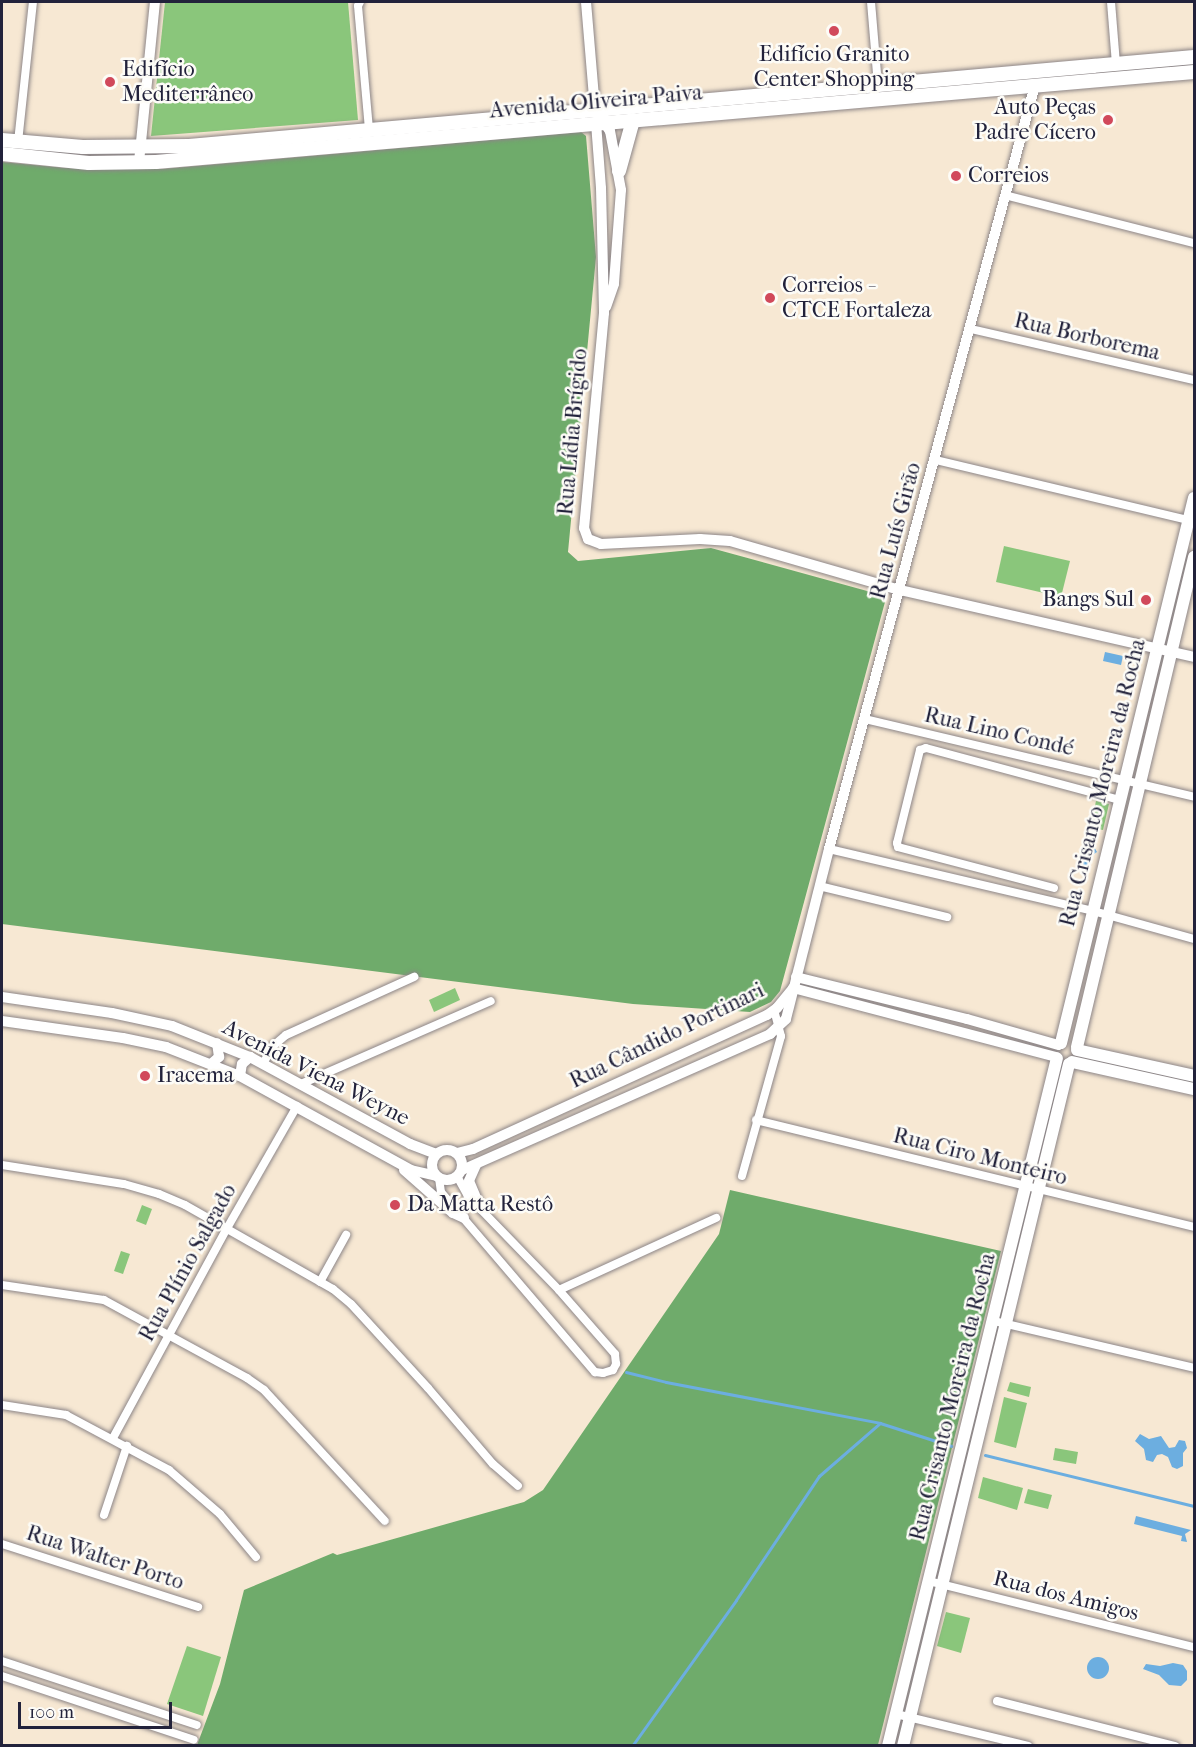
<!DOCTYPE html>
<html>
<head>
<meta charset="utf-8">
<style>
	body { margin:0 }
	#map { position:relative; width:1196px; height:1747px; overflow:hidden; background:#f7e8d3; font-family:"IM FELL French Canon",serif }
	div>[style] { position:absolute }
	.green>* { inset:0; background:#8ac67b }
	.forest>* { inset:0; background:#6fab6b }
	.water>* { inset:0; background:#6caee0 }
	.round { border-radius:50% }
	.stream>* { height:3px; margin:-1.5px; padding:0 1.5px; transform-origin:1.5px; border-radius:1.5px; background:#6caee0 }
	.roads { filter:drop-shadow(0 0 2px #8c8587) drop-shadow(0 0 2px #8c8587) }
	.minor>* { height:8px; margin:-4px; padding:0 4px; transform-origin:4px; border-radius:4px; background:#fff }
	.tertiary>* { height:10px; margin:-5px; padding:0 5px; transform-origin:5px; border-radius:5px; background:#fff }
	.tertiary>.ring { margin:-5px; padding:0; box-sizing:content-box; background:none; border:10px solid #fff; border-radius:50% }
	.secondary>* { height:12px; margin:-6px; padding:0 6px; transform-origin:6px; border-radius:6px; background:#fff }
	.primary>* { height:14px; margin:-7px; padding:0 7px; transform-origin:7px; border-radius:7px; background:#fff }
	.dots>* { width:16px; height:16px; translate:-50% -50%; box-sizing:border-box; border:3px solid #fdfcf7; border-radius:50% }
	span { translate:-50% -50%; white-space:nowrap; text-align:center; line-height:1.15; -webkit-text-stroke:5px #fdfcf7; paint-order:stroke }
	.poi-label { font-size:22px; color:#22223b }
	.left { translate:0 -50%; text-align:left }
	.right { translate:-100% -50%; text-align:right }
	.street-label { font-size:22px; color:#22223b }
	.frame { position:absolute; inset:0; border:3px solid #22223b; pointer-events:none }
	.scale { position:absolute; left:18px; top:1702px; width:154px; height:27px; box-sizing:border-box; border:3px solid #22223b; border-top:0; padding-left:8px; font-size:18px; line-height:21px; white-space:nowrap; color:#22223b; -webkit-text-stroke:4px #fdfcf7; paint-order:stroke }
</style>
</head>
<body>
<div id="map">
	<div class="green">
		<div style="clip-path:polygon(165px 2px,348px 2px,358px 120px,151px 136px)"></div>
		<div style="clip-path:polygon(1004px 546px,1070px 561px,1061px 597px,996px 582px)"></div>
		<div style="clip-path:polygon(1096px 801px,1109px 804px,1103px 830px,1090px 827px)"></div>
		<div style="clip-path:polygon(455px 988px,460px 1000px,434px 1012px,429px 1000px)"></div>
		<div style="clip-path:polygon(142px 1205px,152px 1209px,146px 1225px,136px 1221px)"></div>
		<div style="clip-path:polygon(121px 1251px,130px 1254px,123px 1274px,114px 1271px)"></div>
		<div style="clip-path:polygon(1010px 1382px,1031px 1387px,1029px 1397px,1007px 1391px)"></div>
		<div style="clip-path:polygon(1004px 1397px,1027px 1403px,1016px 1448px,994px 1442px)"></div>
		<div style="clip-path:polygon(1055px 1448px,1078px 1452px,1076px 1464px,1053px 1460px)"></div>
		<div style="clip-path:polygon(983px 1477px,1023px 1488px,1017px 1510px,978px 1498px)"></div>
		<div style="clip-path:polygon(1028px 1489px,1052px 1495px,1048px 1509px,1024px 1503px)"></div>
		<div style="clip-path:polygon(946px 1612px,970px 1618px,961px 1653px,937px 1646px)"></div>
		<div style="clip-path:polygon(187px 1646px,221px 1657px,203px 1716px,167px 1704px)"></div>
	</div>
	<div class="forest">
		<div style="clip-path:polygon(581px 132px,586px 136px,596px 257px,568px 552px,578px 561px,711px 548px,878px 594px,885px 602px,780px 991px,771px 1002px,750px 1012px,633px 1004px,2px 924px,2px 162px,66px 168px,162px 169px)"></div>
		<div style="clip-path:polygon(730px 1190px,1001px 1251px,878px 1745px,197px 1745px,220px 1684px,244px 1590px,333px 1553px,337px 1555px,524px 1502px,543px 1490px,719px 1234px)"></div>
	</div>
	<div class="water">
		<div style="clip-path:polygon(1105px 652px,1123px 656px,1121px 665px,1103px 661px)"></div>
		<div style="clip-path:polygon(1090px 834px,1096px 835px,1093px 845px,1097px 852px,1091px 856px,1088px 867px,1082px 866px)"></div>
		<div style="clip-path:polygon(1140px 1434px,1149px 1439px,1161px 1436px,1169px 1448px,1175px 1447px,1179px 1440px,1185px 1441px,1187px 1448px,1183px 1453px,1183px 1466px,1177px 1469px,1172px 1467px,1168px 1457px,1162px 1454px,1157px 1455px,1153px 1462px,1146px 1460px,1144px 1449px,1135px 1441px)"></div>
		<div style="clip-path:polygon(1136px 1516px,1191px 1530px,1185px 1534px,1187px 1542px,1181px 1541px,1182px 1536px,1134px 1524px)"></div>
		<div class="round" style="left:1087px;top:1657px;width:22px;height:22px"></div>
		<div style="clip-path:polygon(1173px 1663px,1183px 1665px,1187px 1671px,1187px 1680px,1181px 1686px,1169px 1685px,1159px 1675px,1143px 1669px,1146px 1664px,1160px 1666px)"></div>
	</div>
	<div class="stream">
		<div style="left:626px;top:1372px;width:41px;rotate:14deg"></div>
		<div style="left:666px;top:1382px;width:218px;rotate:10.8deg"></div>
		<div style="left:985px;top:1455px;width:215px;rotate:13.7deg"></div>
		<div style="left:632px;top:1746px;width:179px;rotate:-54.5deg"></div>
		<div style="left:736px;top:1600px;width:149px;rotate:-56.2deg"></div>
		<div style="left:819px;top:1476px;width:81px;rotate:-41deg"></div>
		<div style="left:880px;top:1423px;width:75px;rotate:17.9deg"></div>
	</div>
	<div class="roads">
		<div class="minor">
			<div style="left:360px;top:2px;width:4px;rotate:117deg"></div>
			<div style="left:358px;top:6px;width:124px;rotate:84.9deg"></div>
			<div style="left:871px;top:2px;width:84px;rotate:85.2deg"></div>
			<div style="left:1111px;top:2px;width:62px;rotate:85.4deg"></div>
			<div style="left:18px;top:142px;width:141px;rotate:-83.9deg"></div>
			<div style="left:1005px;top:195px;width:195px;rotate:14.3deg"></div>
			<div style="left:971px;top:329px;width:229px;rotate:12.9deg"></div>
			<div style="left:936px;top:460px;width:263px;rotate:13.4deg"></div>
			<div style="left:865px;top:719px;width:338px;rotate:13.3deg"></div>
			<div style="left:829px;top:849px;width:271px;rotate:13.2deg"></div>
			<div style="left:1093px;top:911px;width:105px;rotate:15.5deg"></div>
			<div style="left:819px;top:886px;width:132px;rotate:13.6deg"></div>
			<div style="left:1054px;top:888px;width:161px;rotate:-165.3deg"></div>
			<div style="left:898px;top:847px;width:4px;rotate:-104deg"></div>
			<div style="left:897px;top:843px;width:96px;rotate:-76.1deg"></div>
			<div style="left:920px;top:750px;width:6px;rotate:-18deg"></div>
			<div style="left:926px;top:748px;width:201px;rotate:15deg"></div>
			<div style="left:263px;top:1064px;width:19px;rotate:-62deg"></div>
			<div style="left:272px;top:1047px;width:18px;rotate:-41deg"></div>
			<div style="left:286px;top:1035px;width:141px;rotate:-24.4deg"></div>
			<div style="left:301px;top:1084px;width:207px;rotate:-23.6deg"></div>
			<div style="left:756px;top:1120px;width:451px;rotate:13.7deg"></div>
			<div style="left:2px;top:1165px;width:123px;rotate:8.9deg"></div>
			<div style="left:124px;top:1184px;width:36px;rotate:16deg"></div>
			<div style="left:159px;top:1194px;width:28px;rotate:23deg"></div>
			<div style="left:185px;top:1205px;width:170px;rotate:29.6deg"></div>
			<div style="left:333px;top:1289px;width:23px;rotate:40deg"></div>
			<div style="left:351px;top:1304px;width:114px;rotate:47.5deg"></div>
			<div style="left:428px;top:1388px;width:100px;rotate:49.5deg"></div>
			<div style="left:493px;top:1464px;width:33px;rotate:41deg"></div>
			<div style="left:742px;top:1176px;width:145px;rotate:-74.4deg"></div>
			<div style="left:781px;top:1036px;width:27px;rotate:-105deg"></div>
			<div style="left:439px;top:1178px;width:14px;rotate:82deg"></div>
			<div style="left:441px;top:1192px;width:237px;rotate:49.5deg"></div>
			<div style="left:595px;top:1372px;width:8px;rotate:7deg"></div>
			<div style="left:603px;top:1373px;width:10px;rotate:-17deg"></div>
			<div style="left:613px;top:1370px;width:7px;rotate:-63deg"></div>
			<div style="left:616px;top:1364px;width:10px;rotate:-96deg"></div>
			<div style="left:615px;top:1354px;width:85px;rotate:-131.2deg"></div>
			<div style="left:559px;top:1290px;width:131px;rotate:-134.1deg"></div>
			<div style="left:468px;top:1196px;width:23px;rotate:-119deg"></div>
			<div style="left:320px;top:1282px;width:54px;rotate:-61deg"></div>
			<div style="left:2px;top:1285px;width:103px;rotate:8.4deg"></div>
			<div style="left:104px;top:1300px;width:163px;rotate:28.6deg"></div>
			<div style="left:247px;top:1378px;width:21px;rotate:35deg"></div>
			<div style="left:264px;top:1390px;width:178px;rotate:47.3deg"></div>
			<div style="left:559px;top:1290px;width:173px;rotate:-24.6deg"></div>
			<div style="left:994px;top:1321px;width:205px;rotate:13.2deg"></div>
			<div style="left:2px;top:1405px;width:65px;rotate:8.9deg"></div>
			<div style="left:66px;top:1415px;width:117px;rotate:28.1deg"></div>
			<div style="left:169px;top:1470px;width:67px;rotate:40.8deg"></div>
			<div style="left:220px;top:1514px;width:56px;rotate:50.1deg"></div>
			<div style="left:113px;top:1438px;width:237px;rotate:-61.5deg"></div>
			<div style="left:226px;top:1230px;width:143px;rotate:-60.2deg"></div>
			<div style="left:104px;top:1515px;width:73px;rotate:-71.6deg"></div>
			<div style="left:2px;top:1544px;width:206px;rotate:17.8deg"></div>
			<div style="left:929px;top:1581px;width:273px;rotate:14deg"></div>
			<div style="left:2px;top:1661px;width:205px;rotate:18.2deg"></div>
			<div style="left:2px;top:1676px;width:202px;rotate:18.4deg"></div>
			<div style="left:997px;top:1701px;width:184px;rotate:14.2deg"></div>
			<div style="left:896px;top:1714px;width:136px;rotate:13.6deg"></div>
		</div>
		<div class="tertiary">
			<div style="left:586px;top:2px;width:107px;rotate:85.2deg"></div>
			<div style="left:595px;top:109px;width:27px;rotate:56deg"></div>
			<div style="left:610px;top:131px;width:60px;rotate:79.4deg"></div>
			<div style="left:621px;top:190px;width:94px;rotate:94.3deg"></div>
			<div style="left:614px;top:284px;width:24px;rotate:109deg"></div>
			<div style="left:596px;top:123px;width:65px;rotate:85.6deg"></div>
			<div style="left:601px;top:188px;width:125px;rotate:88.6deg"></div>
			<div style="left:604px;top:313px;width:216px;rotate:95.3deg"></div>
			<div style="left:584px;top:528px;width:12px;rotate:70deg"></div>
			<div style="left:588px;top:539px;width:14px;rotate:21deg"></div>
			<div style="left:601px;top:544px;width:99px;rotate:-2.9deg"></div>
			<div style="left:700px;top:539px;width:30px;rotate:4deg"></div>
			<div style="left:730px;top:541px;width:177px;rotate:16.1deg"></div>
			<div style="left:900px;top:590px;width:302px;rotate:12.8deg"></div>
			<div style="left:139px;top:162px;width:161px;rotate:-84.3deg"></div>
			<div style="left:796px;top:977px;width:176px;rotate:13.8deg"></div>
			<div style="left:967px;top:1019px;width:95px;rotate:15.9deg"></div>
			<div style="left:793px;top:988px;width:272px;rotate:14.7deg"></div>
			<div style="left:2px;top:997px;width:111px;rotate:8.3deg"></div>
			<div style="left:112px;top:1013px;width:61px;rotate:12.2deg"></div>
			<div style="left:172px;top:1026px;width:84px;rotate:21.7deg"></div>
			<div style="left:250px;top:1057px;width:182px;rotate:28.5deg"></div>
			<div style="left:410px;top:1144px;width:28px;rotate:21deg"></div>
			<div style="left:2px;top:1021px;width:122px;rotate:8deg"></div>
			<div style="left:123px;top:1038px;width:44px;rotate:11.8deg"></div>
			<div style="left:166px;top:1047px;width:79px;rotate:21.4deg"></div>
			<div style="left:240px;top:1076px;width:195px;rotate:28.8deg"></div>
			<div style="left:411px;top:1170px;width:26px;rotate:13deg"></div>
			<div style="left:211px;top:1064px;width:11px;rotate:-41deg"></div>
			<div style="left:219px;top:1057px;width:14px;rotate:-98deg"></div>
			<div style="left:240px;top:1076px;width:12px;rotate:-81deg"></div>
			<div style="left:242px;top:1064px;width:11px;rotate:-41deg"></div>
			<div class="ring" style="left:432px;top:1150px;width:20px;height:20px"></div>
			<div style="left:457px;top:1153px;width:16px;rotate:-14deg"></div>
			<div style="left:473px;top:1149px;width:323px;rotate:-24.5deg"></div>
			<div style="left:767px;top:1015px;width:12px;rotate:-35deg"></div>
			<div style="left:777px;top:1008px;width:26px;rotate:-51deg"></div>
			<div style="left:476px;top:1165px;width:17px;rotate:114deg"></div>
			<div style="left:469px;top:1181px;width:30px;rotate:67deg"></div>
			<div style="left:404px;top:1170px;width:65px;rotate:41.3deg"></div>
			<div style="left:453px;top:1213px;width:12px;rotate:24deg"></div>
			<div style="left:462px;top:1170px;width:337px;rotate:-23.8deg"></div>
			<div style="left:770px;top:1034px;width:22px;rotate:-43deg"></div>
			<div style="left:786px;top:1019px;width:175px;rotate:-75.8deg"></div>
			<div style="left:829px;top:849px;width:791px;rotate:-74.91deg"></div>
		</div>
		<div class="secondary">
			<div style="left:1061px;top:1043px;width:561px;rotate:-76.29deg"></div>
			<div style="left:1077px;top:1047px;width:504px;rotate:-76.57deg"></div>
			<div style="left:1077px;top:1050px;width:120px;rotate:12.5deg"></div>
			<div style="left:1072px;top:1062px;width:125px;rotate:12.5deg"></div>
			<div style="left:888px;top:1746px;width:708px;rotate:-76.2deg"></div>
			<div style="left:903px;top:1746px;width:702px;rotate:-76.32deg"></div>
		</div>
		<div class="primary">
			<div style="left:2px;top:140px;width:81px;rotate:4.9deg"></div>
			<div style="left:83px;top:147px;width:106px;rotate:-0.5deg"></div>
			<div style="left:189px;top:146px;width:1009px;rotate:-5.06deg"></div>
			<div style="left:2px;top:154px;width:87px;rotate:5.9deg"></div>
			<div style="left:89px;top:163px;width:67px;rotate:-0.9deg"></div>
			<div style="left:156px;top:162px;width:1042px;rotate:-4.96deg"></div>
			<div style="left:619px;top:171px;width:53px;rotate:-74.6deg"></div>
		</div>
	</div>
	<div class="dots">
		<div style="left:834px;top:31px;background:#d1495b"></div>
		<div style="left:110px;top:82px;background:#d1495b"></div>
		<div style="left:1108px;top:120px;background:#d1495b"></div>
		<div style="left:956px;top:176px;background:#d1495b"></div>
		<div style="left:770px;top:298px;background:#d1495b"></div>
		<div style="left:1146px;top:600px;background:#d1495b"></div>
		<div style="left:145px;top:1076px;background:#d1495b"></div>
		<div style="left:395px;top:1205px;background:#d1495b"></div>
	</div>
	<div class="poi-label">
		<span style="left:834px;top:67px">Edifício Granito<br>Center Shopping</span>
		<span class="left" style="left:122px;top:82px">Edifício<br>Mediterrâneo</span>
		<span class="right" style="left:1096px;top:120px">Auto Peças<br>Padre Cícero</span>
		<span class="left" style="left:968px;top:176px">Correios</span>
		<span class="left" style="left:782px;top:298px">Correios -<br>CTCE Fortaleza</span>
		<span class="right" style="left:1134px;top:600px">Bangs Sul</span>
		<span class="left" style="left:157px;top:1076px">Iracema</span>
		<span class="left" style="left:407px;top:1205px">Da Matta Restô</span>
	</div>
	<div class="street-label">
		<span style="left:596px;top:102px;rotate:-5deg">Avenida Oliveira Paiva</span>
		<span style="left:1087px;top:337px;rotate:13deg">Rua Borborema</span>
		<span style="left:573px;top:432px;rotate:-85deg">Rua Lídia Brígido</span>
		<span style="left:896px;top:531px;rotate:-75deg">Rua Luís Girão</span>
		<span style="left:999px;top:732px;rotate:13deg">Rua Lino Condé</span>
		<span style="left:1103px;top:783px;rotate:-76deg">Rua Crisanto Moreira da Rocha</span>
		<span style="left:667px;top:1036px;rotate:-26deg">Rua Cândido Portinari</span>
		<span style="left:316px;top:1073px;rotate:27deg">Avenida Viena Weyne</span>
		<span style="left:980px;top:1157px;rotate:14deg">Rua Ciro Monteiro</span>
		<span style="left:188px;top:1263px;rotate:-61deg">Rua Plínio Salgado</span>
		<span style="left:953px;top:1397px;rotate:-76deg">Rua Crisanto Moreira da Rocha</span>
		<span style="left:105px;top:1558px;rotate:18deg">Rua Walter Porto</span>
		<span style="left:1066px;top:1596px;rotate:14deg">Rua dos Amigos</span>
	</div>
	<div class="frame"></div>
	<div class="scale">100 m</div>
</div>
</body>
</html>
